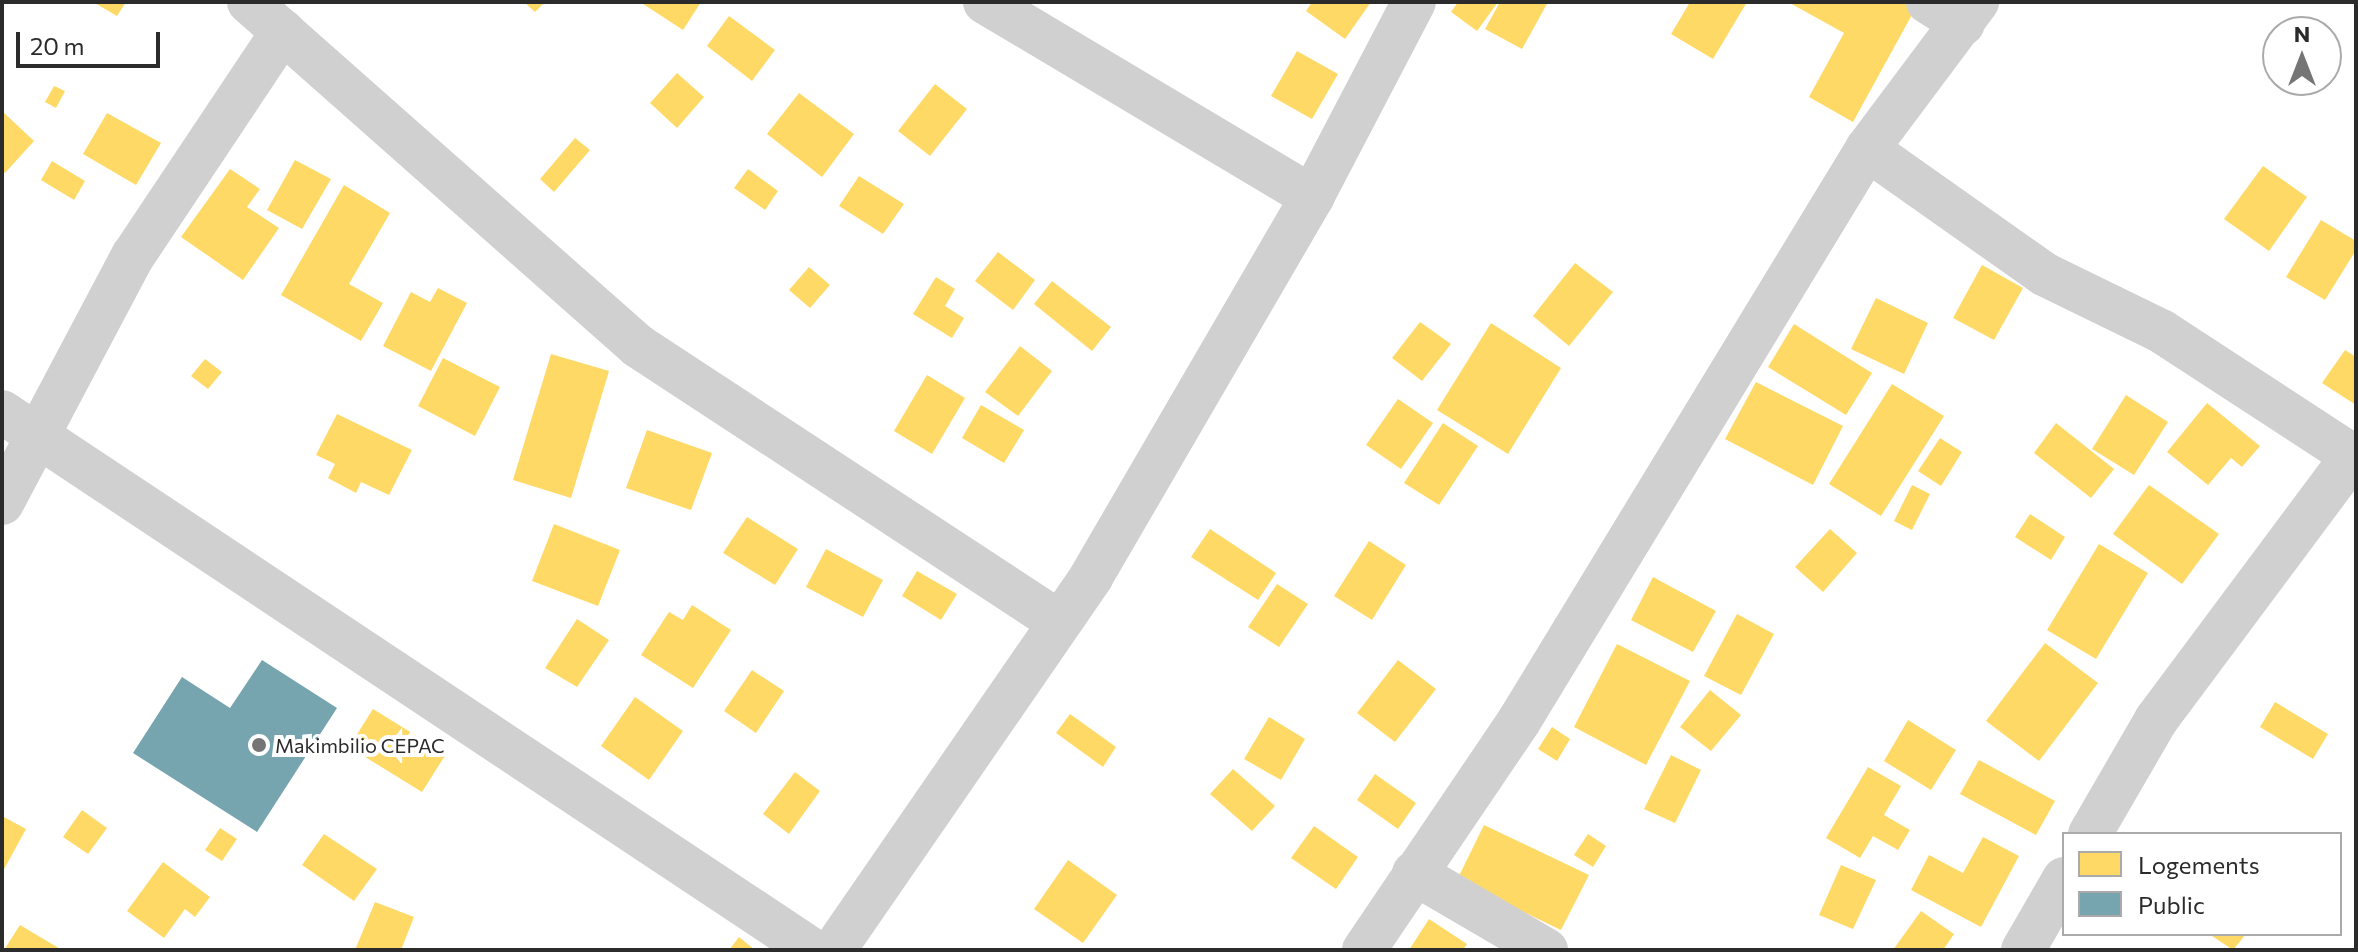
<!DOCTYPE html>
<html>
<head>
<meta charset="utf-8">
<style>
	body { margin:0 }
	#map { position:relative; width:2358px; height:952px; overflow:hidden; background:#fff; font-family:Commissioner,sans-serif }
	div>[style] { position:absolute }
	.homes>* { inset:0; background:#ffd966 }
	.public>* { inset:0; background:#76a5af }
	.minor>* { height:44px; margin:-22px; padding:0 22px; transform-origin:22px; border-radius:22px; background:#d0d0d0 }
	.dots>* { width:22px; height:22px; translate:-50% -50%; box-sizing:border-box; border:4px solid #fff; border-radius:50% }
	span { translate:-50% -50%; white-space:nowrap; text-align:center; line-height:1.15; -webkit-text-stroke:8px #fff; paint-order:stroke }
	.poi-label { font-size:20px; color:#2b2b2b }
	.left { translate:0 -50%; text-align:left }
	.frame { position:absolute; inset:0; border:4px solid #2b2b2b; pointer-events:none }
	.legend { position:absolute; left:2062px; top:832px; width:280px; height:104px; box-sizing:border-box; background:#fff; border:2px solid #aaa; margin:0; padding:10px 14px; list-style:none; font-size:24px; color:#2b2b2b }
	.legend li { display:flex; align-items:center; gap:16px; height:40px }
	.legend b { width:40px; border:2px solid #aaa }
	.north { position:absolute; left:2262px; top:16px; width:80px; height:80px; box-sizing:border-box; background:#fff; border:2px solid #aaa; border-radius:50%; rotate:0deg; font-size:22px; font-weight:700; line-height:32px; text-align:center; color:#2b2b2b }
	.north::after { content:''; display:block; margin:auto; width:28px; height:36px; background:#757575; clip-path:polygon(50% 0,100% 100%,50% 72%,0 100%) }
	.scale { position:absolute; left:16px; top:32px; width:144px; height:36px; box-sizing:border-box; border:4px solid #2b2b2b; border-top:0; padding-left:10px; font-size:24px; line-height:28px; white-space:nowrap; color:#2b2b2b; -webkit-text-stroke:6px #fff; paint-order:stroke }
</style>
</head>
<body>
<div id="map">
	<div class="homes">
		<div style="clip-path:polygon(93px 2px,126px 2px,117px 16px)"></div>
		<div style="clip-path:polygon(524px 2px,545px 2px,535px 12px)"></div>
		<div style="clip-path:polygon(640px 2px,701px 2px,683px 30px)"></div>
		<div style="clip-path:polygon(1312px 2px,1371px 2px,1345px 39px,1306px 11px)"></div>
		<div style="clip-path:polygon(1458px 2px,1498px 2px,1477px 31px,1451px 12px)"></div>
		<div style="clip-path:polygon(1500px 2px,1548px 2px,1522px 49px,1485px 29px)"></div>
		<div style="clip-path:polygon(1690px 2px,1747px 2px,1713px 59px,1671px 34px)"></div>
		<div style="clip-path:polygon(1788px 2px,1919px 2px,1853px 122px,1809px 97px,1844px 33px)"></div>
		<div style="clip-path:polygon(729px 16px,775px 50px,752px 81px,707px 46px)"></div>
		<div style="clip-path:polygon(1297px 51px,1338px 74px,1312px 119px,1271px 96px)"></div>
		<div style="clip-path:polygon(677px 73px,704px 97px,677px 128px,650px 103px)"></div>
		<div style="clip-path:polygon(935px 84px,967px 109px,930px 156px,898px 131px)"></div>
		<div style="clip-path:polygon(54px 86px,65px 91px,56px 108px,45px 102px)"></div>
		<div style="clip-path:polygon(799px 93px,854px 134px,822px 177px,767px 134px)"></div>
		<div style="clip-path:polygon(2px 111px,34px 141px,5px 173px,2px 170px)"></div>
		<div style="clip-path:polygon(107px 113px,161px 143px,136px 185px,83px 154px)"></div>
		<div style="clip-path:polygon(575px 138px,590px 150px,554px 192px,540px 179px)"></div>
		<div style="clip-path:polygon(295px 160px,331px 179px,302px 229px,267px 210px)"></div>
		<div style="clip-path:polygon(52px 161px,85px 181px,74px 200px,41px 180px)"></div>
		<div style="clip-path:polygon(2263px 166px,2307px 197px,2269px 251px,2224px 219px)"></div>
		<div style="clip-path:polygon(230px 169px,260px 189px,247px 207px,279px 228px,243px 280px,181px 237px)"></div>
		<div style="clip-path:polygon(748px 169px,778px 191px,765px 210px,734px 188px)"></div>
		<div style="clip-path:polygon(859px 176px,904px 204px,883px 234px,839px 206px)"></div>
		<div style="clip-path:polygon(344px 185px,390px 213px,349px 284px,383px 303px,361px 341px,281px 295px)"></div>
		<div style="clip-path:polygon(2321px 220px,2356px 241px,2356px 250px,2325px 300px,2286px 277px)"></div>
		<div style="clip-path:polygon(998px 252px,1035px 280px,1013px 310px,975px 281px)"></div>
		<div style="clip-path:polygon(1575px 263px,1613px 292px,1569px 346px,1533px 316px)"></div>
		<div style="clip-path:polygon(1982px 265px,2023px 288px,1994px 340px,1953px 318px)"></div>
		<div style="clip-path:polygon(809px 267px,830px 285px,810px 308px,789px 290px)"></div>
		<div style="clip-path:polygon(936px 277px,955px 289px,945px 306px,964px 318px,952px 338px,913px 314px)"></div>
		<div style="clip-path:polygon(1052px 281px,1111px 327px,1092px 351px,1034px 304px)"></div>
		<div style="clip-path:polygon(438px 288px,467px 303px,431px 371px,383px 346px,411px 292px,430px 302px)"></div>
		<div style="clip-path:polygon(1876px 298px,1928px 323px,1904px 374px,1851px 349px)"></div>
		<div style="clip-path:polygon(1420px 322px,1451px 344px,1422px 381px,1392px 358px)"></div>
		<div style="clip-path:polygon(1491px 323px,1561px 368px,1508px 454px,1437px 410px)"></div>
		<div style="clip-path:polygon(1794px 324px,1872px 373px,1846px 415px,1768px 367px)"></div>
		<div style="clip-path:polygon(1020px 346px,1052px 371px,1018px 416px,985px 392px)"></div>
		<div style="clip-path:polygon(2345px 350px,2356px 357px,2356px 405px,2322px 383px)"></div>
		<div style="clip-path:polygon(551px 354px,609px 371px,571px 498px,513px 480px)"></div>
		<div style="clip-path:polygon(443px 358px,500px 387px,475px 436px,418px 406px)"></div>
		<div style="clip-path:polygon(205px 359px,222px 372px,208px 389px,191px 376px)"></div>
		<div style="clip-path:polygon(927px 375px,965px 398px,932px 454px,894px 431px)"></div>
		<div style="clip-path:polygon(1756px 382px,1843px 426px,1813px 485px,1725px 439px)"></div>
		<div style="clip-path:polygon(1892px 384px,1944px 416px,1881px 516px,1829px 484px)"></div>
		<div style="clip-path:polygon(2126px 395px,2168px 422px,2134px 475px,2092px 449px)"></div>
		<div style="clip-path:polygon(1398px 399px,1433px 423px,1401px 469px,1366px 445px)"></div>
		<div style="clip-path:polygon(2207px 403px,2260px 446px,2242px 467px,2231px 458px,2208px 485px,2167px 452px)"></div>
		<div style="clip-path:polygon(981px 405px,1024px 430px,1004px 463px,962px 438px)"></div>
		<div style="clip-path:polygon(337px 414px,412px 450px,389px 495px,361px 482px,356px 493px,328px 478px,335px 464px,316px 455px)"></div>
		<div style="clip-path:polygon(1443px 423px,1478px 446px,1439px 505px,1404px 483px)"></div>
		<div style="clip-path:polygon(2056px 423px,2114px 469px,2091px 498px,2034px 453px)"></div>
		<div style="clip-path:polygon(647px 430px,712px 453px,691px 510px,626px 488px)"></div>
		<div style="clip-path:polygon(1940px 438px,1962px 452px,1941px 486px,1918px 471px)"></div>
		<div style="clip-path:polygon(1912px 485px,1930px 494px,1912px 530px,1894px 521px)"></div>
		<div style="clip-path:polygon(2149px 485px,2219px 534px,2182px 584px,2113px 534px)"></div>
		<div style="clip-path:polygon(2030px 514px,2065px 537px,2051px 560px,2015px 537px)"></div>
		<div style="clip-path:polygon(747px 517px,798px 549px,775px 585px,723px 553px)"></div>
		<div style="clip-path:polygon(554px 524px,620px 550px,598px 606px,532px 581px)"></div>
		<div style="clip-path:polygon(1210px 529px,1276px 573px,1258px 600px,1191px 557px)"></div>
		<div style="clip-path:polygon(1830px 529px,1857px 553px,1823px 592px,1795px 567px)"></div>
		<div style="clip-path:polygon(1369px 541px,1406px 565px,1372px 620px,1334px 596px)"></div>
		<div style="clip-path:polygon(2099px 544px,2148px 573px,2096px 659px,2047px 630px)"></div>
		<div style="clip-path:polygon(826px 549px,883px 580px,863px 617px,806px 587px)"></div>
		<div style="clip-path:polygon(917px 571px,957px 594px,941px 620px,902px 596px)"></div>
		<div style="clip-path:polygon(1653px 577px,1716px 611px,1693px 652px,1631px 620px)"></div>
		<div style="clip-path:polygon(1277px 584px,1308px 604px,1279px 647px,1248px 627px)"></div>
		<div style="clip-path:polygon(692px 605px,731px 630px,693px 688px,641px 655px,669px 612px,683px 620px)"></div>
		<div style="clip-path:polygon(1737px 614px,1774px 634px,1741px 695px,1704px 676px)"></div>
		<div style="clip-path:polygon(577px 619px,609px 640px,577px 687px,545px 668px)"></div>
		<div style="clip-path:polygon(2045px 643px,2098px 683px,2039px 761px,1986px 721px)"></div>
		<div style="clip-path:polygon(1617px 644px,1690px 681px,1646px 765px,1574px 727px)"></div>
		<div style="clip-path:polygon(1398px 660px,1436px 689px,1395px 742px,1357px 713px)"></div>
		<div style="clip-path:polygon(752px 670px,784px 691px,756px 733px,724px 711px)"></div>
		<div style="clip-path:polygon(1710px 690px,1741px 715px,1711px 751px,1680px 727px)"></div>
		<div style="clip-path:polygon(635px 697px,683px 731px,649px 780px,601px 746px)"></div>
		<div style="clip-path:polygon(2275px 702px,2328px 734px,2313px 759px,2260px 727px)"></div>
		<div style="clip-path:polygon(373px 709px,446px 754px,422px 792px,349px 747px)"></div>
		<div style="clip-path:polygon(1070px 714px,1116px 747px,1103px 767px,1056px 733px)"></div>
		<div style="clip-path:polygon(1269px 717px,1305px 739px,1281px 780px,1244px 759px)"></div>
		<div style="clip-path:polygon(1908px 720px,1956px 750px,1931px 790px,1884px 761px)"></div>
		<div style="clip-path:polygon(1552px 727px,1570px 739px,1557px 761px,1538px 749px)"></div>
		<div style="clip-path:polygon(1671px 755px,1701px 770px,1675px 823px,1644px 809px)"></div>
		<div style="clip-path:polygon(1979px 760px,2055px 801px,2036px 835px,1960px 794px)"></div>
		<div style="clip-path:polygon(1868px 767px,1901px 786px,1884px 815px,1910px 830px,1898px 850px,1873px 836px,1860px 858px,1826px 838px)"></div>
		<div style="clip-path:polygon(1233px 769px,1275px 806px,1252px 831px,1210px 794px)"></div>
		<div style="clip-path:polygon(795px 772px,820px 791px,789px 834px,763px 814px)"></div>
		<div style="clip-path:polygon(1375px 774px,1416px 803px,1398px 829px,1357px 800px)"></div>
		<div style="clip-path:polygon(82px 810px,107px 828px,88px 854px,63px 837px)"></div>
		<div style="clip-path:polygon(2px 816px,26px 829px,2px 873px)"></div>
		<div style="clip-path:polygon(1484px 825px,1589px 875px,1561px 930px,1457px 880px)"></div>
		<div style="clip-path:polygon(1314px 826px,1358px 857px,1336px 889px,1291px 858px)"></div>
		<div style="clip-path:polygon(220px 828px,237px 839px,222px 861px,205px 850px)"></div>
		<div style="clip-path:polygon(324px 834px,377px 869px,354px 901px,302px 865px)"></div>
		<div style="clip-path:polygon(1588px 834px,1606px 846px,1593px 867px,1574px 855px)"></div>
		<div style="clip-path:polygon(1983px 837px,2019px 856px,1981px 927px,1911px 890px,1929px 855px,1963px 873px)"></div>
		<div style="clip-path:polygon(1068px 860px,1117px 895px,1083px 943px,1034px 909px)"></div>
		<div style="clip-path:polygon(163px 862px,210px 897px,195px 917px,185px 909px,164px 938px,127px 911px)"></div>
		<div style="clip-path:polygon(1841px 865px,1876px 880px,1853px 929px,1819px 915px)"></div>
		<div style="clip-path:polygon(375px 902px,414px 917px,401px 950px,355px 950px)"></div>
		<div style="clip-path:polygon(1921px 911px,1954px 934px,1943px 950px,1893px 950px)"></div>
		<div style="clip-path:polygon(1429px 919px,1467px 944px,1463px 950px,1409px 950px)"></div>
		<div style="clip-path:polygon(20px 925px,62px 950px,4px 950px)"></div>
		<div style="clip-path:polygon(2209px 934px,2246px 934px,2233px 950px)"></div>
		<div style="clip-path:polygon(739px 937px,755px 950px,729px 950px)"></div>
	</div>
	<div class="public">
		<div style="clip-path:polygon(262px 660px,337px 708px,257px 832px,133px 753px,182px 677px,230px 708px)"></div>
	</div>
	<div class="minor">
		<div style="left:249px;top:2px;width:519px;rotate:41.49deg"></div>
		<div style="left:638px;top:346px;width:503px;rotate:33.25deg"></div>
		<div style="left:985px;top:2px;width:381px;rotate:30.8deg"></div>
		<div style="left:1928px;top:2px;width:41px;rotate:32.2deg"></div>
		<div style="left:1867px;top:149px;width:217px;rotate:35.2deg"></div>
		<div style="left:2044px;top:274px;width:130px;rotate:26deg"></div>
		<div style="left:2161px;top:331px;width:229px;rotate:33.1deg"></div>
		<div style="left:2px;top:412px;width:972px;rotate:33.59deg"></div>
		<div style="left:2px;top:503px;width:280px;rotate:-62.1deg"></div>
		<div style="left:133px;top:256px;width:270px;rotate:-56.3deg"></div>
		<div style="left:2090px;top:834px;width:132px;rotate:-59.9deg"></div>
		<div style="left:2156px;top:720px;width:334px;rotate:-53.3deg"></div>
		<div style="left:1414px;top:873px;width:153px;rotate:30.3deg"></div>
		<div style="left:834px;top:950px;width:453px;rotate:-55.4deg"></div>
		<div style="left:1091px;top:577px;width:440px;rotate:-59.8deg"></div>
		<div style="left:1312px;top:197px;width:220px;rotate:-62.4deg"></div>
		<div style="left:1364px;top:950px;width:277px;rotate:-55.9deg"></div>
		<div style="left:1519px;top:721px;width:670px;rotate:-58.68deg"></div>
		<div style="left:1867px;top:149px;width:184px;rotate:-53.2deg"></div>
		<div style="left:2023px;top:950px;width:82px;rotate:-60deg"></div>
	</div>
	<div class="dots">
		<div style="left:259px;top:745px;background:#757575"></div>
	</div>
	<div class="poi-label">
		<span class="left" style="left:275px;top:745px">Makimbilio CEPAC</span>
	</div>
	<div class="frame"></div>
	<ul class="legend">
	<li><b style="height:22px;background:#ffd966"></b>Logements</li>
	<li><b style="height:22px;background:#76a5af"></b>Public</li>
	</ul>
	<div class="north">N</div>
	<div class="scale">20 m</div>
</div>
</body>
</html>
